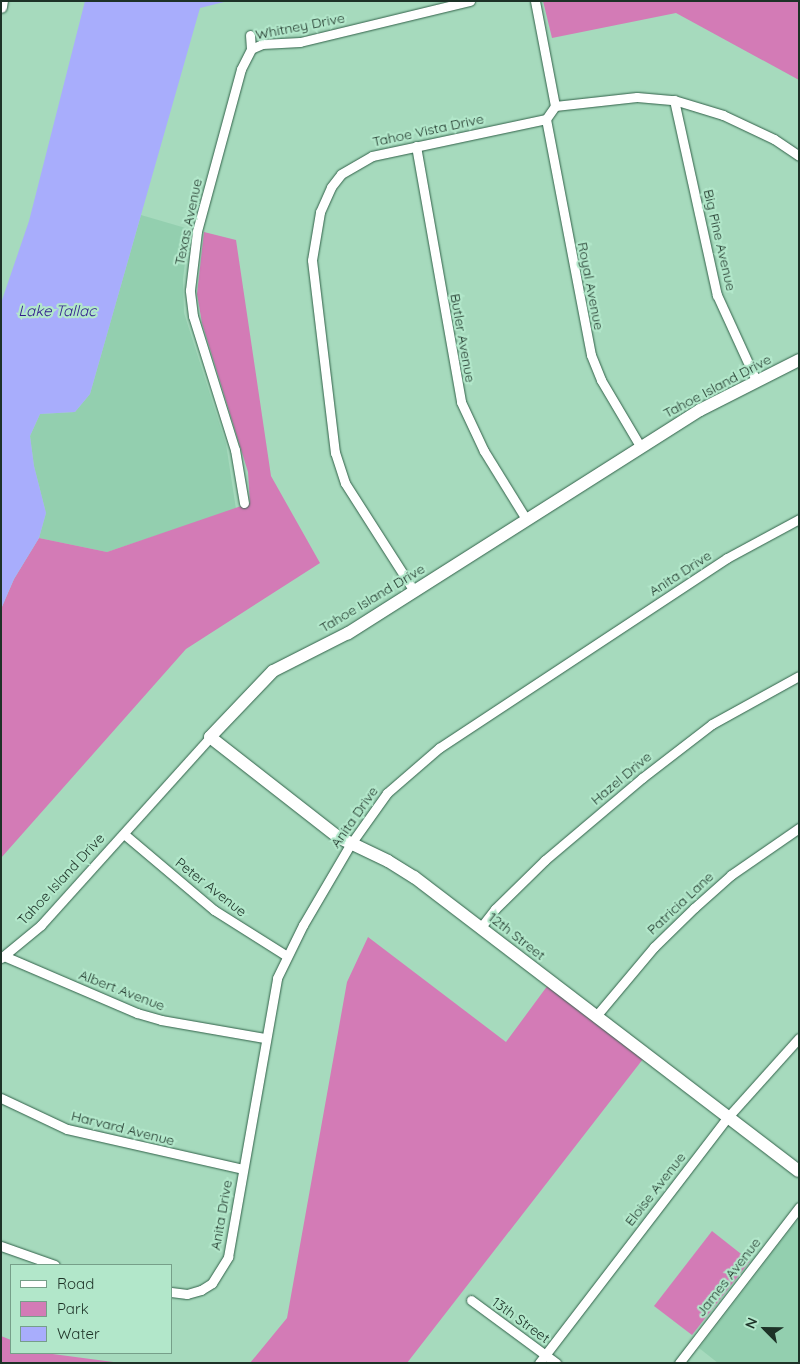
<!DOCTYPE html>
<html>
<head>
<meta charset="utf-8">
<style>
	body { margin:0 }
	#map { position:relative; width:800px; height:1364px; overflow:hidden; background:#a6dabd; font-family:Quicksand,sans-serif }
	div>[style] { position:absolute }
	.built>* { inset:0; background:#93cfaf }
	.green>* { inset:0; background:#d37bb6 }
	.water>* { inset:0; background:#a8adfc }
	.roads { filter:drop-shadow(0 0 1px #316149) drop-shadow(0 0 1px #316149) }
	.street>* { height:9px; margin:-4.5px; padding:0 4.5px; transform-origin:4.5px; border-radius:4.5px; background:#fff }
	.secondary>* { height:12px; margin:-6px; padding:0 6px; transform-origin:6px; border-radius:6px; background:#fff }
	span { translate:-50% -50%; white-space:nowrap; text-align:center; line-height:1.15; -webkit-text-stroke:4.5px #b2e7ca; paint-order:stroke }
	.street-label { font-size:14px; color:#1d3227 }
	.water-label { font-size:15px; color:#311d8d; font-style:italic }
	.frame { position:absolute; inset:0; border:2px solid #1d3227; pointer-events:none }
	.legend { position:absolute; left:10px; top:1264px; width:162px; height:90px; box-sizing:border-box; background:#b2e7ca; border:1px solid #769f89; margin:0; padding:6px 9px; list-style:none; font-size:15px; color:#1d3227 }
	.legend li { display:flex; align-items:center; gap:10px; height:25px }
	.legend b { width:25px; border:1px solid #769f89 }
	.north { position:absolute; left:740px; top:1304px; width:50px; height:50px; -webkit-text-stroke:4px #b2e7ca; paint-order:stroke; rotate:293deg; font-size:14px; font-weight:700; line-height:20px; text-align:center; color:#1d3227 }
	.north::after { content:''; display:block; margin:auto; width:18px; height:22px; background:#1d3227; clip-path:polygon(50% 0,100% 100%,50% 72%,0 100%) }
</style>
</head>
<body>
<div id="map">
	<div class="built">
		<div style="clip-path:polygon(141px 215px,189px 229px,183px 279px,184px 313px,226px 444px,236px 509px,107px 552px,39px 538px,46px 513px,34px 466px,30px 436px,40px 414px,75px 412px,90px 394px)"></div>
		<div style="clip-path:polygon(799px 1218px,799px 1363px,718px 1363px,699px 1348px)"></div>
	</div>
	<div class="green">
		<div style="clip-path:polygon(543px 1px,799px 1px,799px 80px,676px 13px,552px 38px)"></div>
		<div style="clip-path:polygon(204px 232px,236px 240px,271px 476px,320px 563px,186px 649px,1px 858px,1px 609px,14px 579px,39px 538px,107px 552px,250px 503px,248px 472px,202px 323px,197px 294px)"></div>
		<div style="clip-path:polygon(368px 937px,506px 1042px,548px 985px,643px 1059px,407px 1363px,250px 1363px,287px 1318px,347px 982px)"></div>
		<div style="clip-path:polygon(712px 1231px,750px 1261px,692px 1335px,654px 1306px)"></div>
		<div style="clip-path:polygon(1px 1336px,11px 1340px,11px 1353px,45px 1353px,121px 1363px,1px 1363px)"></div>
	</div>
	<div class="water">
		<div style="clip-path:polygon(85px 1px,228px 1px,200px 8px,90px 394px,75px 412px,40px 414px,30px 436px,34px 466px,46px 513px,39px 538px,14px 579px,1px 609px,1px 303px,29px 221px)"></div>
	</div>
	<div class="roads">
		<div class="street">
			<div style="left:535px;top:1px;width:107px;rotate:79.2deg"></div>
			<div style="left:251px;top:49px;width:12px;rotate:-24deg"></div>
			<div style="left:262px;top:44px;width:38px;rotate:-3deg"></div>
			<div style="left:300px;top:42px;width:175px;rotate:-13.6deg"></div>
			<div style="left:674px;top:100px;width:200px;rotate:77.6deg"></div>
			<div style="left:717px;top:295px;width:94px;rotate:65.4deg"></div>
			<div style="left:546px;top:119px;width:240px;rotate:79.2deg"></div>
			<div style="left:591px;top:355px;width:27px;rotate:68deg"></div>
			<div style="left:601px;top:380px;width:77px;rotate:59.4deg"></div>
			<div style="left:416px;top:146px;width:260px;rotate:80deg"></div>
			<div style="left:461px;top:402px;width:54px;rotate:64.9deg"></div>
			<div style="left:484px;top:451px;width:80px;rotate:58.3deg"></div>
			<div style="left:244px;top:503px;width:54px;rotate:-99.6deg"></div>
			<div style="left:235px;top:450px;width:140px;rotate:-107.4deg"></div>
			<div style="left:193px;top:316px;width:26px;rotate:-97deg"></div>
			<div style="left:190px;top:290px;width:59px;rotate:-83.2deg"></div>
			<div style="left:197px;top:231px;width:168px;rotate:-74.8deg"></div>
			<div style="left:241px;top:69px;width:22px;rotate:-63deg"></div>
			<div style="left:251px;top:49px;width:14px;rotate:-94deg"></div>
			<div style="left:414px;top:591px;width:128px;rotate:-122.6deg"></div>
			<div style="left:345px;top:483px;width:32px;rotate:-108deg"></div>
			<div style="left:335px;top:453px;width:194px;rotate:-96.8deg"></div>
			<div style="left:312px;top:260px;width:49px;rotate:-80.5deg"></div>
			<div style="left:320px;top:212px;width:27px;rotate:-66deg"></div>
			<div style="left:331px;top:187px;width:16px;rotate:-52deg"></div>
			<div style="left:341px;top:174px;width:36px;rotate:-30deg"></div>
			<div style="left:372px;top:156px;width:178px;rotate:-12deg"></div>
			<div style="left:546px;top:119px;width:16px;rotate:-55deg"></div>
			<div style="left:555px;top:106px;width:82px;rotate:-6.3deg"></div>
			<div style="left:637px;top:97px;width:37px;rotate:5deg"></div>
			<div style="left:674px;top:100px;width:51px;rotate:17deg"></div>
			<div style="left:723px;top:115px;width:56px;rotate:25.2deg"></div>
			<div style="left:774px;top:139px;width:30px;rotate:34deg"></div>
			<div style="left:124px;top:834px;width:118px;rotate:40.2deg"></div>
			<div style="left:214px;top:910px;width:86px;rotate:32.2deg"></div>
			<div style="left:481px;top:927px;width:23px;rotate:-52deg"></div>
			<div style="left:495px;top:909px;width:70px;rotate:-44.4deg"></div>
			<div style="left:545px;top:860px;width:127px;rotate:-40.2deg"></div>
			<div style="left:642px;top:778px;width:88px;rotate:-37.6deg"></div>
			<div style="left:712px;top:724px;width:99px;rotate:-28.9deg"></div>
			<div style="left:4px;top:956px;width:145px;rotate:23.2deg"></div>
			<div style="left:137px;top:1013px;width:25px;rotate:16deg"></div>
			<div style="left:161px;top:1020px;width:105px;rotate:9.9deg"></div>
			<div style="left:1px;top:958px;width:52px;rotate:-39.5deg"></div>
			<div style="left:41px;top:925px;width:253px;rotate:-48deg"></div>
			<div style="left:596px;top:1016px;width:90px;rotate:-50deg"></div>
			<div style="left:654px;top:947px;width:56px;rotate:-44.3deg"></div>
			<div style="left:694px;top:908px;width:50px;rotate:-41.7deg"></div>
			<div style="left:731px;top:875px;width:83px;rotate:-34.7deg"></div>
			<div style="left:1px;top:1098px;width:73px;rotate:25.2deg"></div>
			<div style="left:67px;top:1129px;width:180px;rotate:12.8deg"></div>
			<div style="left:1px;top:1246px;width:57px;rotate:19.4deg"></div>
			<div style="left:171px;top:1292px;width:16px;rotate:7deg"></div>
			<div style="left:187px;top:1294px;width:15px;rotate:-16deg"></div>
			<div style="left:201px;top:1290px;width:13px;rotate:-32deg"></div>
			<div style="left:212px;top:1283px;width:31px;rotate:-58deg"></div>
			<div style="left:228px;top:1257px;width:283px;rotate:-80deg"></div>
			<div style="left:277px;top:978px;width:59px;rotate:-63.9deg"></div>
			<div style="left:303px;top:925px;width:93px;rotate:-59.6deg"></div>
			<div style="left:350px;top:845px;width:64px;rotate:-54.6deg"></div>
			<div style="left:387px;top:793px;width:69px;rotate:-40.9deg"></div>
			<div style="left:439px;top:748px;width:345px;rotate:-33.4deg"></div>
			<div style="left:727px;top:558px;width:82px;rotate:-28.4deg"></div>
			<div style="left:471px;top:1300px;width:106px;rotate:36.5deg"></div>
			<div style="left:539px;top:1363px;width:310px;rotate:-52.5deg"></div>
			<div style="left:728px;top:1117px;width:106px;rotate:-48.1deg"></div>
			<div style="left:679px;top:1363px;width:197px;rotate:-52.4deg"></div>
		</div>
		<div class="secondary">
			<div style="left:1px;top:7px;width:6px;rotate:-81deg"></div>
			<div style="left:799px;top:360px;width:111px;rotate:153.2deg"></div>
			<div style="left:700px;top:410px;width:417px;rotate:147.6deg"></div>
			<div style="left:348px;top:633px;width:84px;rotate:153.1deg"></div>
			<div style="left:273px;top:671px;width:91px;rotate:133.7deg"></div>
			<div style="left:210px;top:737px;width:162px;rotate:38deg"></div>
			<div style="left:338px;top:837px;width:55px;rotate:25.6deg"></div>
			<div style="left:388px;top:861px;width:31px;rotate:32deg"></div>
			<div style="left:414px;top:877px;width:484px;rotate:37.4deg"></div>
		</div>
	</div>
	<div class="street-label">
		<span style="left:300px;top:26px;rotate:-11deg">Whitney Drive</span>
		<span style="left:428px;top:130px;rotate:-12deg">Tahoe Vista Drive</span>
		<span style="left:188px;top:222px;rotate:-78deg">Texas Avenue</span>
		<span style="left:720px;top:240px;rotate:77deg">Big Pine Avenue</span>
		<span style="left:591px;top:286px;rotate:79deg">Royal Avenue</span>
		<span style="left:463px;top:338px;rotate:80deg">Butler Avenue</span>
		<span style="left:717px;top:386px;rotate:-28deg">Tahoe Island Drive</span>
		<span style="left:680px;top:573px;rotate:-33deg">Anita Drive</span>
		<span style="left:372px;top:598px;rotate:-31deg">Tahoe Island Drive</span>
		<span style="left:621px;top:778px;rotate:-40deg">Hazel Drive</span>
		<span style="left:354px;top:817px;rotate:-55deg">Anita Drive</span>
		<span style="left:61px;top:879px;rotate:-47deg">Tahoe Island Drive</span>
		<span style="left:211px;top:887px;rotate:38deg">Peter Avenue</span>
		<span style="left:680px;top:903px;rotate:-43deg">Patricia Lane</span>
		<span style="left:517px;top:936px;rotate:38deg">12th Street</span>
		<span style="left:122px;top:990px;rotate:21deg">Albert Avenue</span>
		<span style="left:123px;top:1128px;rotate:14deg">Harvard Avenue</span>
		<span style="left:655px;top:1189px;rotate:-52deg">Eloise Avenue</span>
		<span style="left:221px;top:1215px;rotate:-80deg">Anita Drive</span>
		<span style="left:728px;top:1277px;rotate:-52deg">James Avenue</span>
		<span style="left:521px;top:1320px;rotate:36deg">13th Street</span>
	</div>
	<div class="water-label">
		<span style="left:57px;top:311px">Lake Tallac</span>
	</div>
	<div class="frame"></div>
	<ul class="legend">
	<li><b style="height:6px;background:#fff"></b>Road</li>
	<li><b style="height:14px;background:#d37bb6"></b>Park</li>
	<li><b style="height:14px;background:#a8adfc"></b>Water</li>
	</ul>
	<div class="north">N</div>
</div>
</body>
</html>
